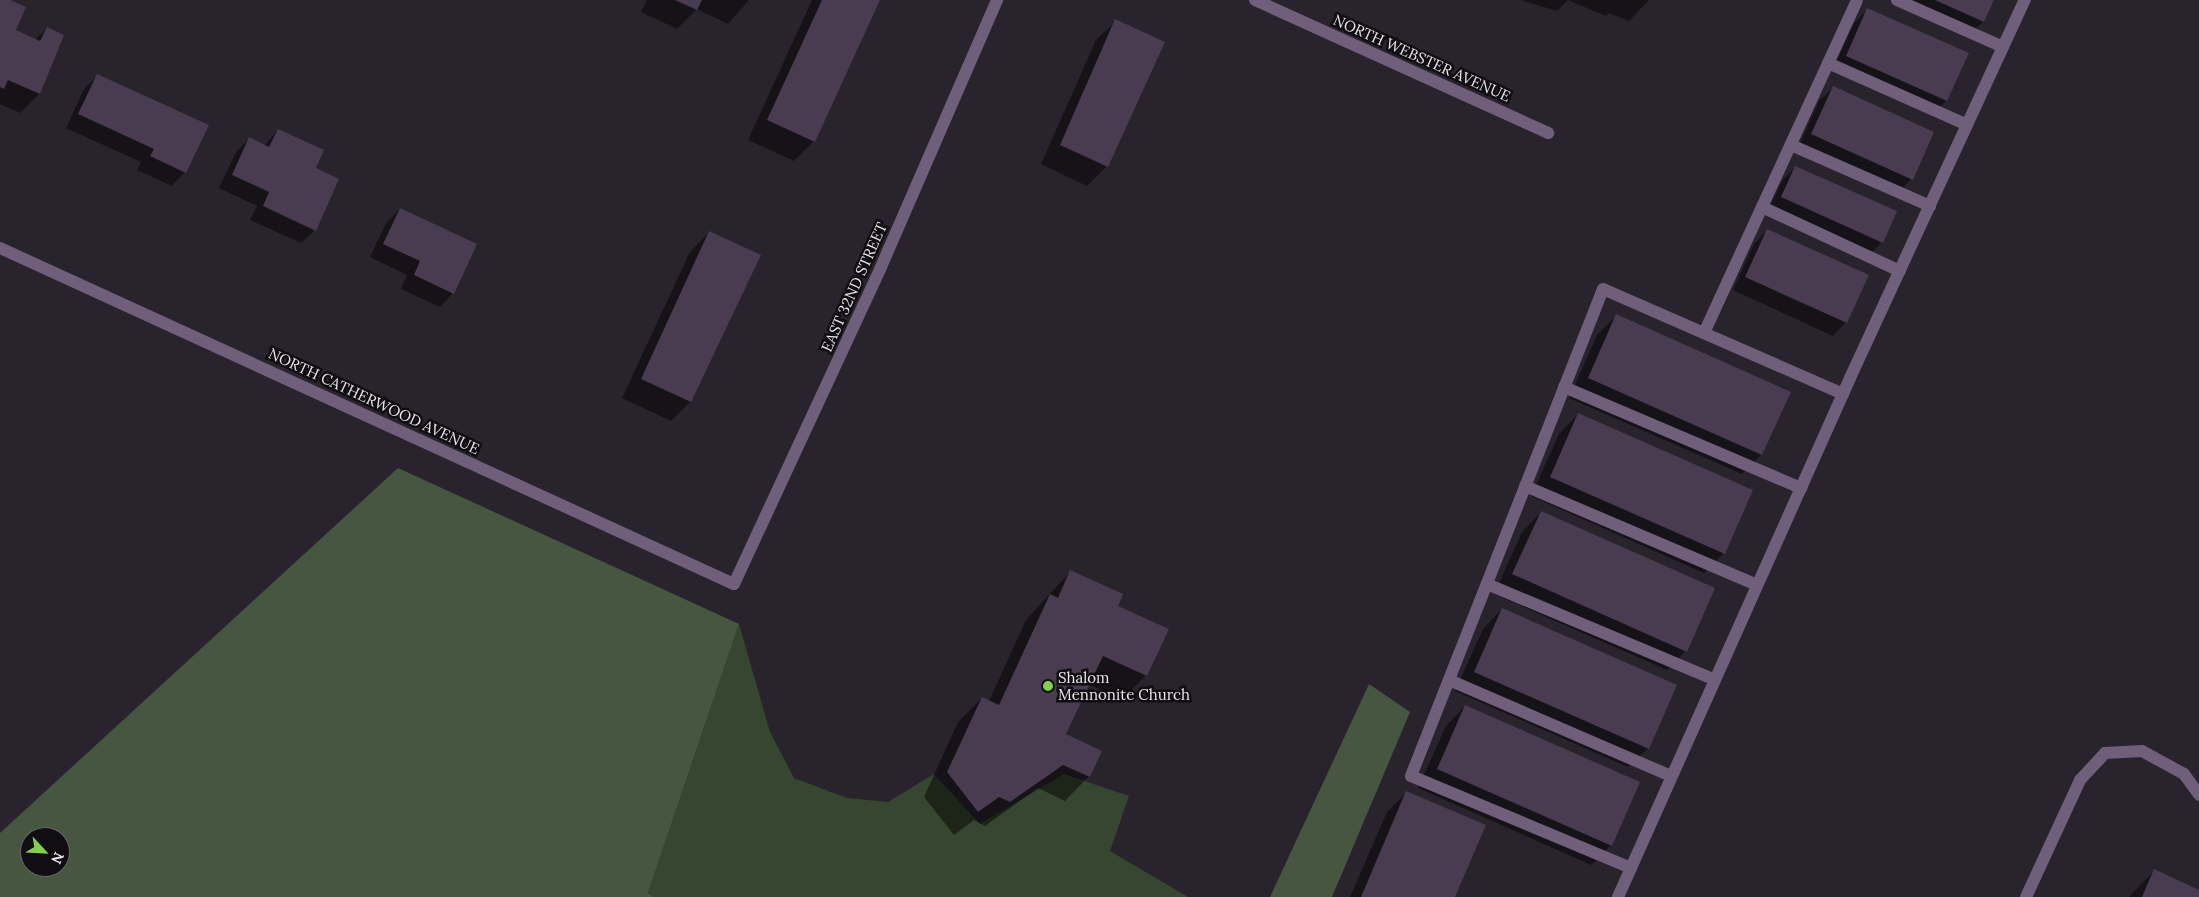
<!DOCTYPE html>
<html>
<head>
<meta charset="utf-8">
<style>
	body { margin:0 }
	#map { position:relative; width:2199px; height:897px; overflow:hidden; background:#29232d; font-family:Lora,serif }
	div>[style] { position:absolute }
	.green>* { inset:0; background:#374630 }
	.forest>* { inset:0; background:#475640 }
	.shadow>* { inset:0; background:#0007 }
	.building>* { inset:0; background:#493c51 }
	.minor>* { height:12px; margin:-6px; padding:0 6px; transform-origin:6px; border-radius:6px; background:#705f7a }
	.dots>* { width:14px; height:14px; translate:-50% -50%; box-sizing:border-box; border:2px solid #100e12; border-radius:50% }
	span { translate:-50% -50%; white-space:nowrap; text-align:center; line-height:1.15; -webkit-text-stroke:5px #100e12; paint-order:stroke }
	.street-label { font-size:15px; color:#e9e5ec }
	.poi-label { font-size:15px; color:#e9e5ec }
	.left { translate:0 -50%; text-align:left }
	.north { position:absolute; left:20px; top:827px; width:50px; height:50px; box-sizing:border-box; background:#100e12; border:1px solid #676469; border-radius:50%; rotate:115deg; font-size:14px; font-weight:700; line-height:20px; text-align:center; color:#e9e5ec }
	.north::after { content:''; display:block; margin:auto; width:18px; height:22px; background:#81d050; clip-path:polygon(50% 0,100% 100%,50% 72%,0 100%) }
</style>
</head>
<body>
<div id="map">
	<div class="green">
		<div style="clip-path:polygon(739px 624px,770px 732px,794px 778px,847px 798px,888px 802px,934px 774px,980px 824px,1064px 774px,1129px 796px,1110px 851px,1188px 897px,654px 897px,648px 893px)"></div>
	</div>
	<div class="forest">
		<div style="clip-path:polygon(evenodd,398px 468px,739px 624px,648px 893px,654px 897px,0 897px,0 833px,398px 468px,30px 837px,60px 837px,60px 867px,30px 867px,30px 837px)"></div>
		<div style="clip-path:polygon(1369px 684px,1410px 712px,1332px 897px,1270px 897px)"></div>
	</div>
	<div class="shadow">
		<div style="clip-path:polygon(0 0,7px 0,14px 31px,35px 40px,47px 28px,63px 35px,39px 94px,20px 113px,0 104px)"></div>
		<div style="clip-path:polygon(647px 0,749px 0,728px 24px,697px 9px,677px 29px,641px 12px)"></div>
		<div style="clip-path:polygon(812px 0,878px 0,814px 141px,794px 161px,748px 140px)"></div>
		<div style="clip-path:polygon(1521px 0,1649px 0,1629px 21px,1609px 13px,1606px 16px,1568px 0,1557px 11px)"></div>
		<div style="clip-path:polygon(1893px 0,1993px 0,1983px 22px,1969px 35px)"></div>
		<div style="clip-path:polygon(1868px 9px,1967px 54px,1946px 101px,1932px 114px,1833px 69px,1854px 23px)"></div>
		<div style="clip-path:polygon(1116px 21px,1107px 166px,1087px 186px,1041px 164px,1096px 40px)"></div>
		<div style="clip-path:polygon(97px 76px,185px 172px,172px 186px,137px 170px,141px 162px,66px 128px,84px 89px)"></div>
		<div style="clip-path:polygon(1833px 88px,1911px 179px,1898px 193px,1798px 148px,1819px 101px)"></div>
		<div style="clip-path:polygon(278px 130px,314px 169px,315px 230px,301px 243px,250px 220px,257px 206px,219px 188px,236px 152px,249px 139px,264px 146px)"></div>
		<div style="clip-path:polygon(1795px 167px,1882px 242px,1868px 256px,1768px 211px,1782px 181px)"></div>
		<div style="clip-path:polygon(400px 209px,453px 293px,440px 307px,401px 289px,407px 275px,370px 257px,386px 223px)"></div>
		<div style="clip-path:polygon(1767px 230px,1846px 322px,1833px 336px,1733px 290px,1754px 244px)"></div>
		<div style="clip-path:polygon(709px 232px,760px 255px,690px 402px,671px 421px,622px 398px,690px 252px)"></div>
		<div style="clip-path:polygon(1616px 316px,1761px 455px,1742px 474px,1569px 398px,1597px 335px)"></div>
		<div style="clip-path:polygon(1578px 414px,1724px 553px,1704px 573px,1531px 496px,1559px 434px)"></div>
		<div style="clip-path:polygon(1541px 512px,1686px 651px,1667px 670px,1494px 594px,1522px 532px)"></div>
		<div style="clip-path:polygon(1070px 572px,1116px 606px,1167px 629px,1146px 675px,1122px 700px,1088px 684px,1065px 735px,1089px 776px,1065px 801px,1038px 788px,985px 826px,974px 820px,954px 835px,924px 797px,958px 722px,982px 698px,989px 701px,1026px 620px)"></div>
		<div style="clip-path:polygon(1502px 609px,1648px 748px,1628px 767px,1455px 691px,1483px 629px)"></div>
		<div style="clip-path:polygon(1465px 706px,1638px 783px,1611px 845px,1591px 865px,1418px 788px,1446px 726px)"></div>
		<div style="clip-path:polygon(1407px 792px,1454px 897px,1350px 897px,1387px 812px)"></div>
		<div style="clip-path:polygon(2154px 871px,2199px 891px,2199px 897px,2129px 897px)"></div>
	</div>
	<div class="building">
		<div style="clip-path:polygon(0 0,10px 0,26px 7px,16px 30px,40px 41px,47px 27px,64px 35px,40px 94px,8px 80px,4px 89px,0 87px)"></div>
		<div style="clip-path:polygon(675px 0,702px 0,697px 10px)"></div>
		<div style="clip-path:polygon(822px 0,880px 0,815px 142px,767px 120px)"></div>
		<div style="clip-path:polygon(1935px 0,1994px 0,1984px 22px)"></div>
		<div style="clip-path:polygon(1867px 8px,1969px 53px,1947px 101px,1846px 56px)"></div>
		<div style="clip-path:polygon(1115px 19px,1165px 42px,1108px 167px,1060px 145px)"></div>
		<div style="clip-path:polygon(97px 74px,209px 125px,186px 173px,150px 156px,154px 149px,78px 114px)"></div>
		<div style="clip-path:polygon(1833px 86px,1934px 132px,1913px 180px,1811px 134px)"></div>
		<div style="clip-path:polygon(278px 129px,324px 150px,316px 168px,339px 179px,316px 231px,263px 206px,269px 192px,232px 175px,249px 137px,269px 147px)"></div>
		<div style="clip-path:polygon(1795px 166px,1897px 211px,1883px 243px,1781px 197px)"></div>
		<div style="clip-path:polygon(400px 208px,477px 244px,454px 294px,414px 275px,420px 261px,383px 244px)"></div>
		<div style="clip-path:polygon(1767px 229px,1869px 275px,1847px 323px,1745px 277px)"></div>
		<div style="clip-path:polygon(709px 231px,761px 255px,691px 402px,641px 379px)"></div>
		<div style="clip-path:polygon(1616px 314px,1791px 392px,1762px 455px,1588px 378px)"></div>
		<div style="clip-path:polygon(1578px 413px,1753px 490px,1725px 554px,1550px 477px)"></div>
		<div style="clip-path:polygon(1541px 511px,1715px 588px,1687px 652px,1512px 574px)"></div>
		<div style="clip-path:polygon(1070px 570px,1123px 594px,1118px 606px,1169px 629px,1147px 676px,1103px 656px,1066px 734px,1102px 751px,1090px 777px,1063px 765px,1010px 802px,999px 797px,978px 812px,947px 772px,982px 697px,999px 705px,1050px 594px,1058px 598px)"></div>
		<div style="clip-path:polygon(1502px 608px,1677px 685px,1649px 749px,1474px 672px)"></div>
		<div style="clip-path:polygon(1465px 705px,1640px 782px,1612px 846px,1437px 769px)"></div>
		<div style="clip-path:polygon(1406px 791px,1486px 825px,1455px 897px,1361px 897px)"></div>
		<div style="clip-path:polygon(2154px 869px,2199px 890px,2199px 897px,2142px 897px)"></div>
	</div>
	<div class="minor">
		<div style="left:1255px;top:0;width:322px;rotate:24.4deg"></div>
		<div style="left:1897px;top:0;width:116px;rotate:23.9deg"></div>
		<div style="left:1828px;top:63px;width:152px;rotate:24deg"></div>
		<div style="left:1791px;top:145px;width:152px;rotate:23.7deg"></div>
		<div style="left:1762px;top:207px;width:152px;rotate:24.9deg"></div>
		<div style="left:0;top:248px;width:807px;rotate:24.6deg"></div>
		<div style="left:734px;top:584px;width:349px;rotate:-65.1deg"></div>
		<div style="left:881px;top:267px;width:291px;rotate:-66.5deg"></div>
		<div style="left:1704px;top:333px;width:366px;rotate:-65.3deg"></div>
		<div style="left:1564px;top:387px;width:258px;rotate:23.1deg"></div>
		<div style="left:1525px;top:486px;width:252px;rotate:23.1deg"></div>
		<div style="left:1487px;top:584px;width:247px;rotate:22.8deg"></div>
		<div style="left:1449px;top:680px;width:242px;rotate:23.4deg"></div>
		<div style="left:1631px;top:868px;width:238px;rotate:-157.3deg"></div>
		<div style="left:1411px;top:776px;width:523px;rotate:-68.48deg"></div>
		<div style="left:1603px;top:289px;width:262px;rotate:23.6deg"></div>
		<div style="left:1618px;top:897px;width:568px;rotate:-65.91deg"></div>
		<div style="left:1850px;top:378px;width:417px;rotate:-65.2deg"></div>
		<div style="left:2026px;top:897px;width:129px;rotate:-65.2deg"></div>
		<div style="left:2080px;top:780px;width:37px;rotate:-47deg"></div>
		<div style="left:2105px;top:753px;width:37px;rotate:-3deg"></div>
		<div style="left:2142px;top:751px;width:48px;rotate:28.7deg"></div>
		<div style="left:2184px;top:774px;width:26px;rotate:54deg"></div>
	</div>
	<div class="dots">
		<div style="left:1048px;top:686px;background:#81d050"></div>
	</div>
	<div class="street-label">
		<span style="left:1422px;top:58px;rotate:24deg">NORTH WEBSTER AVENUE</span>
		<span style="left:854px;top:287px;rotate:-66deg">EAST 32ND STREET</span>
		<span style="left:374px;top:401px;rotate:25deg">NORTH CATHERWOOD AVENUE</span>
	</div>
	<div class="poi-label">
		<span class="left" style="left:1058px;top:686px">Shalom<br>Mennonite Church</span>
	</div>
	<div class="north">N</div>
</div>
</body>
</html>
